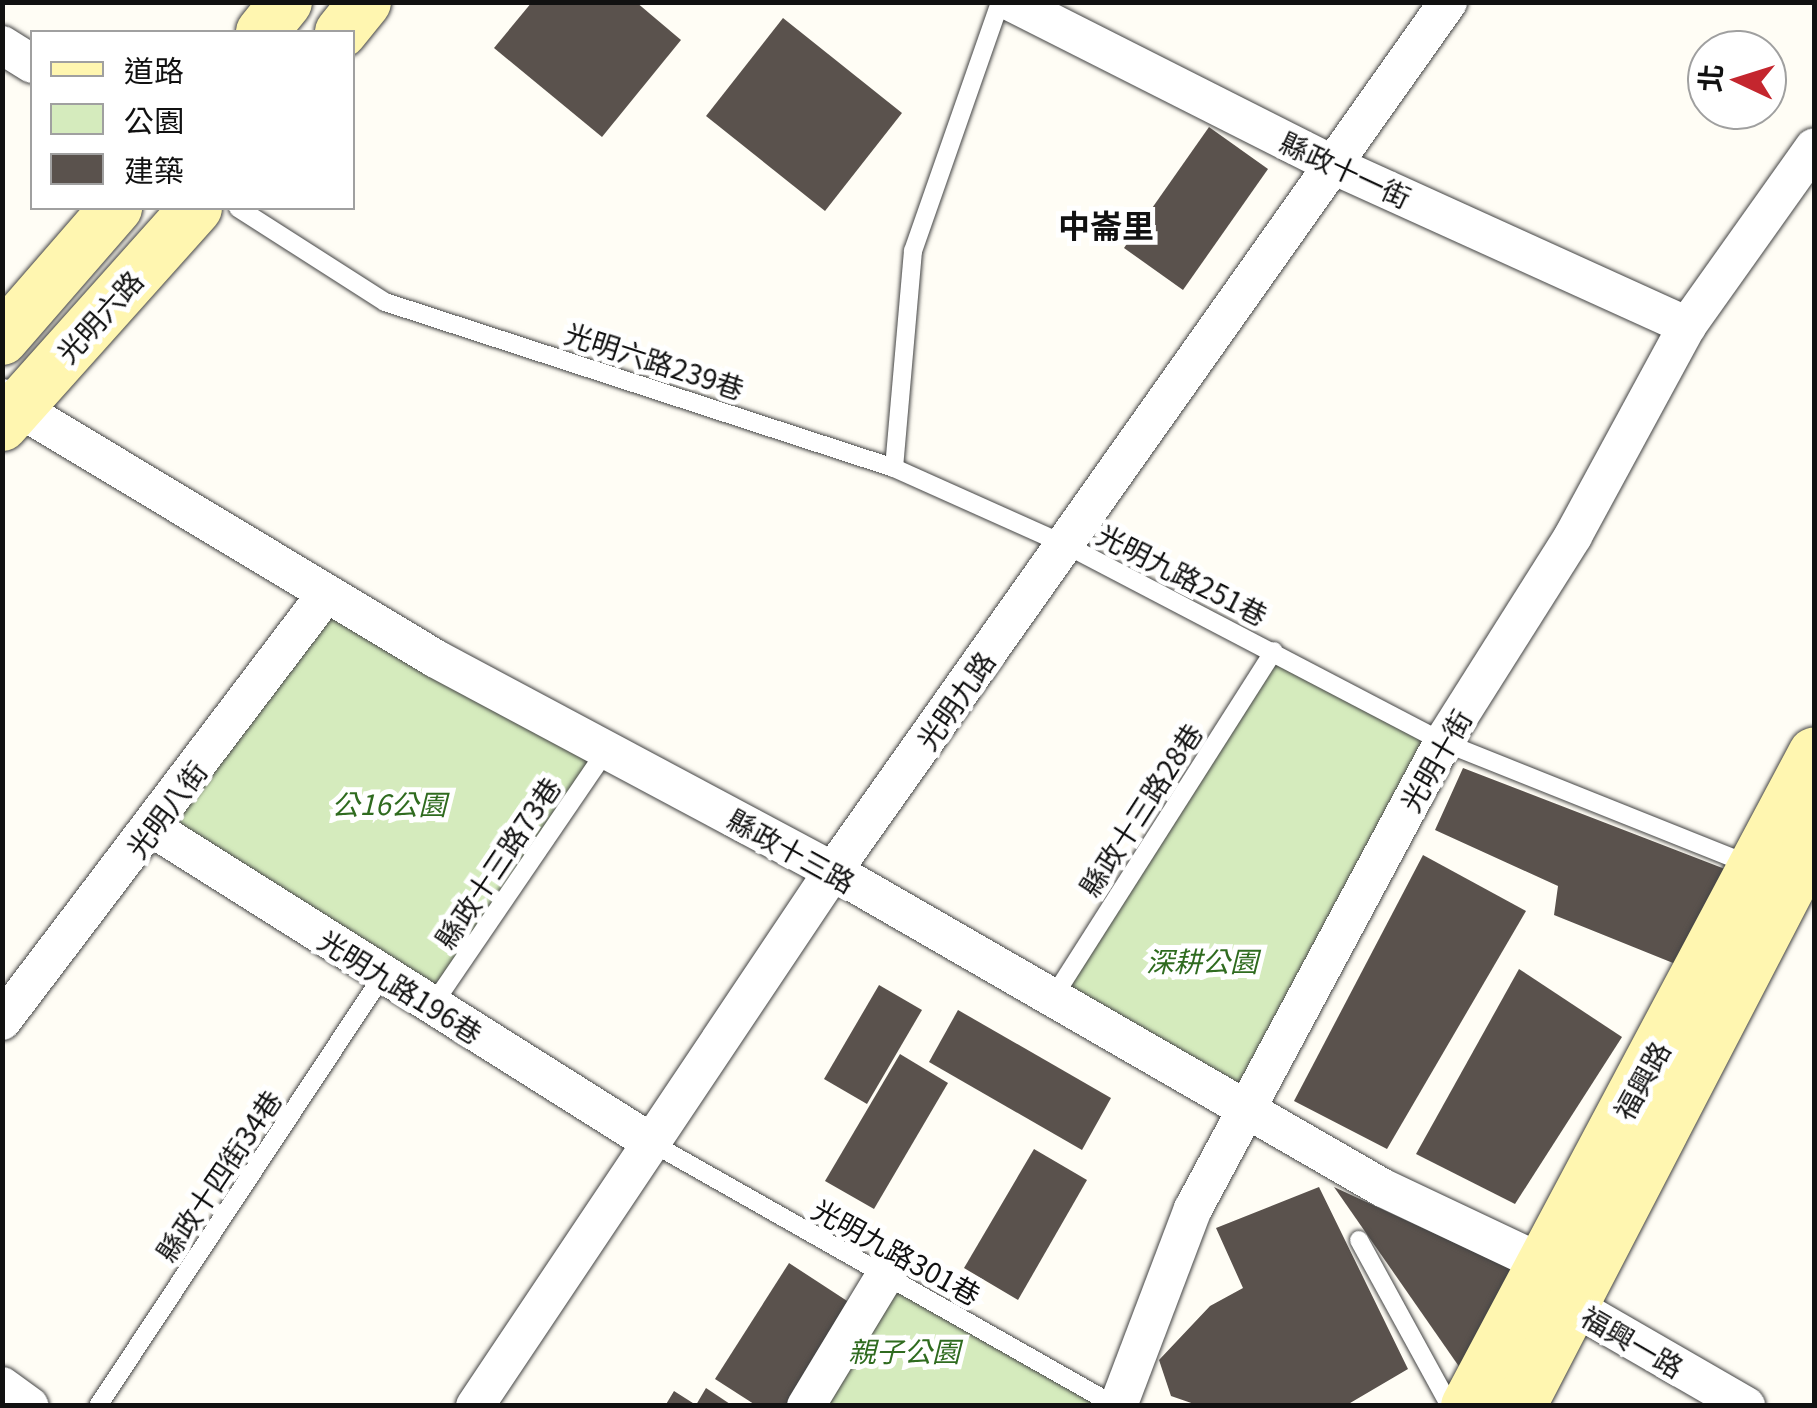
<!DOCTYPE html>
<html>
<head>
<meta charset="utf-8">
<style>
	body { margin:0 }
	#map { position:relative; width:1817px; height:1408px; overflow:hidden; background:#fffdf5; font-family:Georgia,"Noto Sans TC",serif }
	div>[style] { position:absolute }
	.green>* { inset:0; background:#d5ebbd }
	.building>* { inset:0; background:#5a524d }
	.roads { filter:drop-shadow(0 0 2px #444) drop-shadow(0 0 2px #444) }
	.lane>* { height:18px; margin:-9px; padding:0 9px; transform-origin:9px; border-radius:9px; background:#fff }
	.street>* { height:38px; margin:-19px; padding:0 19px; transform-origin:19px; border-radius:19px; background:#fff }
	.secondary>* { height:52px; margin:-26px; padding:0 26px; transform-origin:26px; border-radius:26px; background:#fff6b0 }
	span { translate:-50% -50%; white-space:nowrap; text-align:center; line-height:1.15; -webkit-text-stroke:10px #fff; paint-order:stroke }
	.street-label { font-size:28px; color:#111 }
	.park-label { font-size:28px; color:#2f6b1f; font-style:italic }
	.quarter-label { font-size:32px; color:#111; font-weight:700 }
	.frame { position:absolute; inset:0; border:5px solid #111; pointer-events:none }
	.legend { position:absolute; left:30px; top:30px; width:325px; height:180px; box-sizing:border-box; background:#fff; border:2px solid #a0a0a0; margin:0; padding:12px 18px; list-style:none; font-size:30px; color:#111 }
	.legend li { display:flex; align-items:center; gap:20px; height:50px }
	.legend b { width:50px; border:2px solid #a0a0a0 }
	.north { position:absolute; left:1687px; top:30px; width:100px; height:100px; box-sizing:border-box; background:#fff; border:2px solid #a0a0a0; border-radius:50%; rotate:274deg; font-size:28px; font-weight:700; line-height:40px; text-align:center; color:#111 }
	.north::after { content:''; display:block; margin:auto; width:35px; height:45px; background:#c4262e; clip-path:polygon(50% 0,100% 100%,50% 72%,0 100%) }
</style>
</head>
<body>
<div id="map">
	<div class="green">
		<div style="clip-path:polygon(326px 594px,607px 749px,432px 1006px,152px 828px)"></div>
		<div style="clip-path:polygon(1274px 651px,1443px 742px,1247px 1106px,1054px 996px)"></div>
		<div style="clip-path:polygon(884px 1277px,1116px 1406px,806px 1406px)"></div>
	</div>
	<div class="building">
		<div style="clip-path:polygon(532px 2px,636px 2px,681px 40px,602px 137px,494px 48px)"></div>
		<div style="clip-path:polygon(783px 18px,902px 113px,825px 211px,706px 116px)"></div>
		<div style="clip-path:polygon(1209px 127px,1268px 169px,1183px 290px,1124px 248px)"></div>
		<div style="clip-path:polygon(1463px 768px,1725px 869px,1678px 965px,1554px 915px,1558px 886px,1435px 830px)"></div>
		<div style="clip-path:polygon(1423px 855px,1526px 911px,1387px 1149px,1294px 1101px)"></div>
		<div style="clip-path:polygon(1519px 969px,1622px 1037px,1515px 1204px,1416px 1154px)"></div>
		<div style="clip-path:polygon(879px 985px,922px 1010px,867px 1104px,824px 1079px)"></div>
		<div style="clip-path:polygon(958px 1010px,1111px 1098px,1082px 1150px,929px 1062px)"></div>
		<div style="clip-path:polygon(900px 1054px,948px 1083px,874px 1209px,825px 1181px)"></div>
		<div style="clip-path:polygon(1034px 1149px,1087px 1180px,1018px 1300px,964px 1268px)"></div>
		<div style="clip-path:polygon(1319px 1187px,1408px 1369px,1345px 1406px,1200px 1406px,1171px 1396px,1159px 1360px,1210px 1306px,1243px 1288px,1216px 1228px)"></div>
		<div style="clip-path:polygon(1334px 1187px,1522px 1274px,1467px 1378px)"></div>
		<div style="clip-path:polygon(789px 1263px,864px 1312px,805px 1406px,757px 1406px,715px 1379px)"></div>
		<div style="clip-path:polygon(706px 1388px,733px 1406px,665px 1406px,674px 1391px,696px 1405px)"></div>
	</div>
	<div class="roads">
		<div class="lane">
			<div style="left:238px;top:208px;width:174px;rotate:32.6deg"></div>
			<div style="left:385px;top:302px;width:535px;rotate:18.06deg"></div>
			<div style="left:894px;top:468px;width:188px;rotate:24.1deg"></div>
			<div style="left:1066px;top:545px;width:425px;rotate:27.6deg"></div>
			<div style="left:1443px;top:742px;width:331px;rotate:21.8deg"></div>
			<div style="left:894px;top:468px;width:218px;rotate:-85deg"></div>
			<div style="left:913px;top:251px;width:264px;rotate:-70.7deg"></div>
			<div style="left:1054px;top:996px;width:409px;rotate:-57.5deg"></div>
			<div style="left:432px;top:1006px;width:311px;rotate:-55.7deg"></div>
			<div style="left:652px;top:1143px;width:533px;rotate:29.55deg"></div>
			<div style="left:1359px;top:1240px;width:189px;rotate:61.3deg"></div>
			<div style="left:98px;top:1406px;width:517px;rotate:-56.53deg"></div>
		</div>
		<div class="street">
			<div style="left:1011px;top:2px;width:363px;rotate:26.8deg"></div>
			<div style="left:1335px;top:166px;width:387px;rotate:24.4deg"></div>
			<div style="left:2px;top:45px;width:36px;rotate:32deg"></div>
			<div style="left:2px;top:398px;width:506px;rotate:31.02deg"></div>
			<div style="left:436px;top:659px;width:450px;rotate:28.1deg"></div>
			<div style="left:833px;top:871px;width:635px;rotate:29.96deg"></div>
			<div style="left:1383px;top:1188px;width:176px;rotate:25.3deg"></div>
			<div style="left:1542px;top:1263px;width:53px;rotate:54.2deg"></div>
			<div style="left:1573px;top:1306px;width:200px;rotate:30deg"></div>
			<div style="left:152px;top:828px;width:591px;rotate:32.21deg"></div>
			<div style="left:2px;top:1021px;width:536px;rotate:-52.81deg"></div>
			<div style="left:2px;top:1386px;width:34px;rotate:36deg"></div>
			<div style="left:475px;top:1406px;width:644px;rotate:-56.21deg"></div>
			<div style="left:833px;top:871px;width:1065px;rotate:-54.71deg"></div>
			<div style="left:806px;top:1406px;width:151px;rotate:-58.8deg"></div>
			<div style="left:1118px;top:1406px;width:211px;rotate:-69.2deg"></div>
			<div style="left:1193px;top:1209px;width:530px;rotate:-61.84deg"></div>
			<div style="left:1443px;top:742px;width:244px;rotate:-57.7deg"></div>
			<div style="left:1573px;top:536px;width:239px;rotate:-61.5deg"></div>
			<div style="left:1687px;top:326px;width:219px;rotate:-54.6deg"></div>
		</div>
		<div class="secondary">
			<div style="left:262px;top:32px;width:38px;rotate:-51deg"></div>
			<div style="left:341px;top:32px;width:38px;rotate:-51deg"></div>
			<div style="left:2px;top:339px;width:174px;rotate:-49deg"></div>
			<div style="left:2px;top:425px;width:291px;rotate:-48.2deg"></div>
			<div style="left:1467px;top:1406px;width:739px;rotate:-61.98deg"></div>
			<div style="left:1520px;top:1406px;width:639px;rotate:-62.59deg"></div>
		</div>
	</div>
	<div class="street-label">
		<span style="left:1346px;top:169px;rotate:25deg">縣政十一街</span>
		<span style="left:99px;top:316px;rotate:-48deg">光明六路</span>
		<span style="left:655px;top:360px;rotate:18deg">光明六路239巷</span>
		<span style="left:1183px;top:574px;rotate:27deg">光明九路251巷</span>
		<span style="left:955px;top:700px;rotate:-55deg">光明九路</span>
		<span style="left:1435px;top:760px;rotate:-60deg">光明十街</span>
		<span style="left:166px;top:809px;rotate:-53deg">光明八街</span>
		<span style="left:1140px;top:809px;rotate:-57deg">縣政十三路28巷</span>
		<span style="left:792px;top:850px;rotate:29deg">縣政十三路</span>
		<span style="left:497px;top:862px;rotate:-56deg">縣政十三路73巷</span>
		<span style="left:401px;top:986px;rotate:32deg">光明九路196巷</span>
		<span style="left:1641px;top:1080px;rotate:-61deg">福興路</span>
		<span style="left:218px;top:1175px;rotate:-56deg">縣政十四街34巷</span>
		<span style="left:897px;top:1251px;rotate:29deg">光明九路301巷</span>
		<span style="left:1633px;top:1341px;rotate:30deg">福興一路</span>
	</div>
	<div class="park-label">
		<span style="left:389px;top:803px">公16公園</span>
		<span style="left:1202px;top:960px">深耕公園</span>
		<span style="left:904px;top:1350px">親子公園</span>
	</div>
	<div class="quarter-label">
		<span style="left:1106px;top:224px">中崙里</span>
	</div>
	<div class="frame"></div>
	<ul class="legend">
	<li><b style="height:12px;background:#fff6b0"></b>道路</li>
	<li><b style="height:28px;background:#d5ebbd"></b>公園</li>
	<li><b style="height:28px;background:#5a524d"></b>建築</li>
	</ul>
	<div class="north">北</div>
</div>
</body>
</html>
